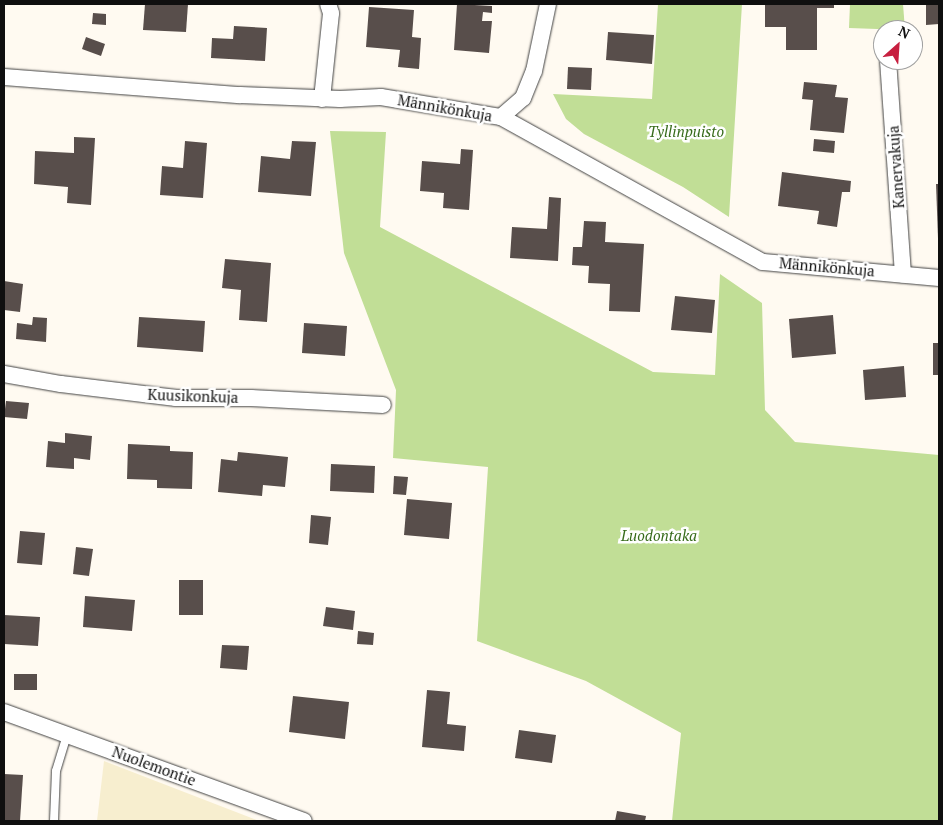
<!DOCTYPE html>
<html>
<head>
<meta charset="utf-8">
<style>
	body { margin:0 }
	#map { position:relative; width:943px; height:825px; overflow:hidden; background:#fffaf1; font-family:"PT Serif",serif }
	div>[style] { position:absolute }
	.farmland>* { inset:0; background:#f7eecf }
	.forest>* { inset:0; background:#c1de96 }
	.building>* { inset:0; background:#584e4b }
	.roads { filter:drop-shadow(0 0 1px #424242) drop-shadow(0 0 1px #424242) }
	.service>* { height:8px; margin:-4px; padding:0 4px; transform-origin:4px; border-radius:4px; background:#fff }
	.minor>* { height:16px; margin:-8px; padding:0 8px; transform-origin:8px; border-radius:8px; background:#fff }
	span { translate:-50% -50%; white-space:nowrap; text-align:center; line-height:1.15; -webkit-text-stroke:5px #fff; paint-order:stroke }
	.street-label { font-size:15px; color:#0f0f0f }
	.park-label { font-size:15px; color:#376b1b; font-style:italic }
	.frame { position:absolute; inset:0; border:5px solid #0f0f0f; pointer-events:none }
	.north { position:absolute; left:873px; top:20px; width:50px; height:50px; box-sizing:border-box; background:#fff; border:1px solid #9f9f9f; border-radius:50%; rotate:26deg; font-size:14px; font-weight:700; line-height:20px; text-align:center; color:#0f0f0f }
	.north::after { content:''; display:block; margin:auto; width:18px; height:22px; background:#c71f3f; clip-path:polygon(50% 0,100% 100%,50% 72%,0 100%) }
</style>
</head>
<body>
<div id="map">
	<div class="farmland">
		<div style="clip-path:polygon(104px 761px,259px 821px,97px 821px)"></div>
	</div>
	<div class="forest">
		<div style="clip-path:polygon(658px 4px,742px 4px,729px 217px,683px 187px,584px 134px,566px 119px,553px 94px,652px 99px)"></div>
		<div style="clip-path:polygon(850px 4px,903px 4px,905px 30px,849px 28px)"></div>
		<div style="clip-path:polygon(330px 131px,386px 132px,380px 227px,653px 372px,715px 375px,720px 274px,762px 303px,765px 410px,795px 442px,939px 455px,939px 821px,672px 821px,681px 733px,586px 681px,477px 641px,488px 467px,393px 458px,396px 390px,344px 253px)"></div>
	</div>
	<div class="building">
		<div style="clip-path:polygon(145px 4px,188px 4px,186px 32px,143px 30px)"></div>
		<div style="clip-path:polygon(457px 4px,492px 6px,492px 13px,483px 12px,482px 21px,492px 21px,489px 53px,454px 50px)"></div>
		<div style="clip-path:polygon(765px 4px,834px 4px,834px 8px,817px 8px,817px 50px,786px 50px,786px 27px,765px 27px)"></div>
		<div style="clip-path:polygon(926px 4px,939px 4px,939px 24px,926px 25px)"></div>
		<div style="clip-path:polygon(369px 7px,414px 10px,412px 37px,421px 38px,419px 69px,398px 67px,400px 50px,366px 47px)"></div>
		<div style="clip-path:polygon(93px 13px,106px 14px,106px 25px,92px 24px)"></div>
		<div style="clip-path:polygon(234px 26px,267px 28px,265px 61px,211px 58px,212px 38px,233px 39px)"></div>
		<div style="clip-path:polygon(608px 32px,654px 35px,652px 64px,606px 60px)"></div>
		<div style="clip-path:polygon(86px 37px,105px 44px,101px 56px,82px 49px)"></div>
		<div style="clip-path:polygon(568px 67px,592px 68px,591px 90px,567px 89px)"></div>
		<div style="clip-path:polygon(804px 82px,837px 85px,835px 97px,848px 98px,844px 133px,810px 130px,813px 100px,802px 99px)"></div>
		<div style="clip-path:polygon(74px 137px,95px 138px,91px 205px,67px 203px,68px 187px,34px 184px,35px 151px,74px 153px)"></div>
		<div style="clip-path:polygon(814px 139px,835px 141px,834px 153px,813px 151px)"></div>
		<div style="clip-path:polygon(185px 141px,207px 143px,203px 198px,160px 195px,162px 166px,183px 168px)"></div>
		<div style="clip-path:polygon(292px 141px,316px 142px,311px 196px,258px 192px,261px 156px,290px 159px)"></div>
		<div style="clip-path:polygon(461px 149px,473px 150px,469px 210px,443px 208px,444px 193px,420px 191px,422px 161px,460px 164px)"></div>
		<div style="clip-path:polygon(782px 172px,851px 181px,850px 192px,842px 192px,837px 227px,817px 224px,819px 211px,778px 206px)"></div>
		<div style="clip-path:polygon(936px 184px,939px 184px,939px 238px,938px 238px)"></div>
		<div style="clip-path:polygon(549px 197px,561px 198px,558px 261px,510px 258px,512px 227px,547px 229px)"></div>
		<div style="clip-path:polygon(584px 221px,606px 222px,605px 242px,644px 244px,640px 312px,609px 311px,610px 284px,588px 283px,589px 266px,572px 265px,573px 247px,582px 247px)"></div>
		<div style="clip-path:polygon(225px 259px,271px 263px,267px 322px,239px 320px,241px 290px,222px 288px)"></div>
		<div style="clip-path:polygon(4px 281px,23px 284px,20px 312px,4px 310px)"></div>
		<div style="clip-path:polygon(675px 296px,715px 300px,712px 333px,671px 330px)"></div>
		<div style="clip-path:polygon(833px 315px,836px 354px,792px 358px,789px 319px)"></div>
		<div style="clip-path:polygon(33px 317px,47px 318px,46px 342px,16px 339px,17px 323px,32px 325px)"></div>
		<div style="clip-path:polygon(139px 317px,205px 321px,203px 352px,137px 347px)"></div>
		<div style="clip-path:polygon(304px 323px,347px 326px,345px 356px,302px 353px)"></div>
		<div style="clip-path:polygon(933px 343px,939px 343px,939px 375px,933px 375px)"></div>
		<div style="clip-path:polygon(904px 366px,906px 397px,865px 400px,863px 370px)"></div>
		<div style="clip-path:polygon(6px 401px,29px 403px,27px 419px,4px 417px)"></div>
		<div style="clip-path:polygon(65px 433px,92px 436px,90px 460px,74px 458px,74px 469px,46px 467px,48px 441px,65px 443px)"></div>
		<div style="clip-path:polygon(128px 444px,170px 446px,170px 451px,193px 452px,192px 489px,157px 488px,157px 480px,127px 479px)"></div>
		<div style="clip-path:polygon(238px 452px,288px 457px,285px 487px,263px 485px,262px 496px,218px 492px,221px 459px,237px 461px)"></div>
		<div style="clip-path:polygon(331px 464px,375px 466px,374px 493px,330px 491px)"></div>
		<div style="clip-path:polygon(394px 476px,408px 477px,406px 495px,393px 494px)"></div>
		<div style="clip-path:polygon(407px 499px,452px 503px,449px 539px,404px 535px)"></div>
		<div style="clip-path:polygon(311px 515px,331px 517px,328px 545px,309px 543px)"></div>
		<div style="clip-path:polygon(20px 531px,45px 533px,42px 565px,17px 563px)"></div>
		<div style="clip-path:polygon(76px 547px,93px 549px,89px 576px,73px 574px)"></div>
		<div style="clip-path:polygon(179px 580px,203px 580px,203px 615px,179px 615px)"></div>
		<div style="clip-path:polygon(85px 596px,135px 600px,132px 631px,83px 627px)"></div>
		<div style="clip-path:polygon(326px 607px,355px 611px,353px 630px,323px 626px)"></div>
		<div style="clip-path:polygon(4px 615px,40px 617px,38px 646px,4px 644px)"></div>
		<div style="clip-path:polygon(358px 631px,374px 633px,373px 645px,357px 644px)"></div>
		<div style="clip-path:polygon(222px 645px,249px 646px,247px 670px,220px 668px)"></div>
		<div style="clip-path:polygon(14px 674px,37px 674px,37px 690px,14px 690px)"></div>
		<div style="clip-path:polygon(427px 690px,450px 692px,447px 724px,466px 726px,464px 751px,422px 747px)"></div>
		<div style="clip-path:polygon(293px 696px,349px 702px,345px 739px,289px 732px)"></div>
		<div style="clip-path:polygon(519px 730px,556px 735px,552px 763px,515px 758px)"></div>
		<div style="clip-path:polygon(4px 774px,23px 775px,20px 821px,4px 821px)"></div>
		<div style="clip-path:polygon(617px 811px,646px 816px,645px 821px,615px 821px)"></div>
	</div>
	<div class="roads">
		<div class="service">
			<div style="left:54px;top:821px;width:50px;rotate:-87.7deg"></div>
			<div style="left:56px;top:771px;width:38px;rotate:-73deg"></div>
		</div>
		<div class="minor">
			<div style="left:888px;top:60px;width:215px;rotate:86deg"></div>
			<div style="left:4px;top:77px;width:237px;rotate:4.4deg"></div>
			<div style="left:240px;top:95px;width:100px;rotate:2.3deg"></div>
			<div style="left:340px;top:99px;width:41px;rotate:-2.8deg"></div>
			<div style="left:381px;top:97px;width:122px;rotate:9.5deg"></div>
			<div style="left:501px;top:117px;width:299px;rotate:29deg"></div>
			<div style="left:763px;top:262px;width:177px;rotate:5.2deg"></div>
			<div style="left:322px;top:99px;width:86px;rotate:-84deg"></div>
			<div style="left:331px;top:13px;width:9px;rotate:-108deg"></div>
			<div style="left:501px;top:117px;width:29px;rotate:-41deg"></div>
			<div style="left:523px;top:98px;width:29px;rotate:-68deg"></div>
			<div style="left:534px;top:71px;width:68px;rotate:-78.2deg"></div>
			<div style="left:4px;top:374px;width:58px;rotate:10deg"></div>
			<div style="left:61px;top:384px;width:116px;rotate:6.9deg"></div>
			<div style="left:176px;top:398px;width:75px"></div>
			<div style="left:251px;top:398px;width:132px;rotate:3deg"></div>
			<div style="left:4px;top:712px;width:319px;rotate:20deg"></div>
		</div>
	</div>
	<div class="street-label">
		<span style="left:445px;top:108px;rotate:10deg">Männikönkuja</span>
		<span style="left:896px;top:167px;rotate:-94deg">Kanervakuja</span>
		<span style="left:827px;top:267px;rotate:5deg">Männikönkuja</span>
		<span style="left:193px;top:396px;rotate:2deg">Kuusikonkuja</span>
		<span style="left:154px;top:766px;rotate:20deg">Nuolemontie</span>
	</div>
	<div class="park-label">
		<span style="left:686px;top:132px">Tyllinpuisto</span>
		<span style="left:659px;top:536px">Luodontaka</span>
	</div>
	<div class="frame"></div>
	<div class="north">N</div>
</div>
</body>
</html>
